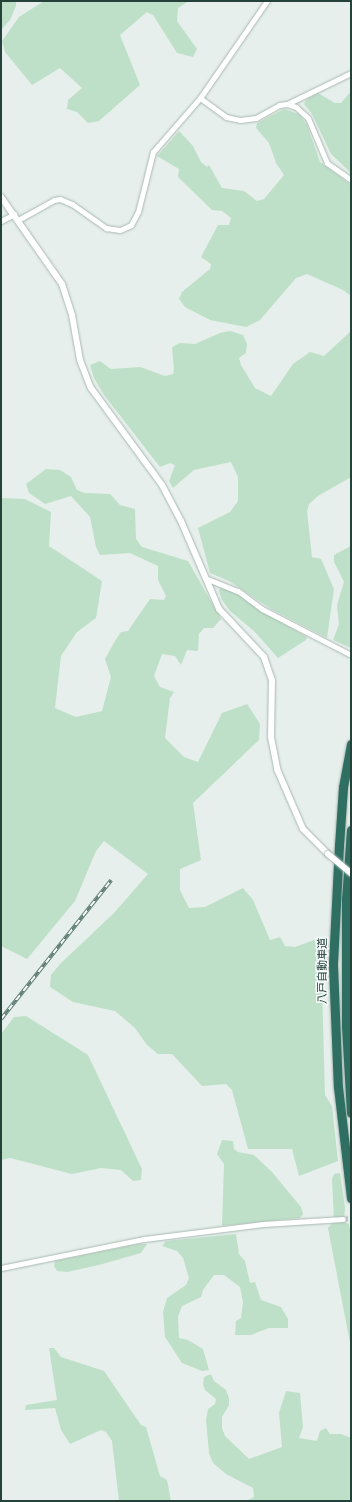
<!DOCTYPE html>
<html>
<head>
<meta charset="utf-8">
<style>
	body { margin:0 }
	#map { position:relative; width:352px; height:1502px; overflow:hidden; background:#e6efeb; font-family:Arial,"Noto Sans JP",sans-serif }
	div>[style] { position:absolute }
	.green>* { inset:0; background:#bfe0c8 }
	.minor-tunnel>* { height:5px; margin-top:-2.5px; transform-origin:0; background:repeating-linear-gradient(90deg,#bfccc8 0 5px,transparent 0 7.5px) }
	.roads { filter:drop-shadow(0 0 1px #a8b8b2) drop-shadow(0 0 1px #a8b8b2) }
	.minor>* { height:5px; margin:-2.5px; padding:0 2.5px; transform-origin:2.5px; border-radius:2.5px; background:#fff }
	.tertiary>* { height:6px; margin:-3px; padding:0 3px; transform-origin:3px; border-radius:3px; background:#fff }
	.motorway>* { height:9px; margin:-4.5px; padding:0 4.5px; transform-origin:4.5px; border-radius:4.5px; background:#2f6f62 }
	.rail>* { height:3.5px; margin-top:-1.75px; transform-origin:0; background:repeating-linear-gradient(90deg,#f7fbf9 0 6px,#5f7d75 0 12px); box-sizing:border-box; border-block:1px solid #5f7d75 }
	.bridges { filter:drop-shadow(0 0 1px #a8b8b2) drop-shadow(0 0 1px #a8b8b2) }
	.tertiary-bridge>* { height:6px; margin:-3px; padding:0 3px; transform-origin:3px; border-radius:3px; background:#fff }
	span { translate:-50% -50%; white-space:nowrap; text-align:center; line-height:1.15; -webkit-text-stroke:3px #f7fbf9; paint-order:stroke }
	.street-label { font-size:11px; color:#24423a }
	.frame { position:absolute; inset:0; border:2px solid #24423a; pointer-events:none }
</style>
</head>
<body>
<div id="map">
	<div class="green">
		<div style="clip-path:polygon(1px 1px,16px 1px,16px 6px,10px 20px,1px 30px)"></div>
		<div style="clip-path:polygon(44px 1px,189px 1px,178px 8px,177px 21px,197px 49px,193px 57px,177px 53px,153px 15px,147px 12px,120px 35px,140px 85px,99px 121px,88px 123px,77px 112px,67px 109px,68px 100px,82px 88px,60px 68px,32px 85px,5px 52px,2px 41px,19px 17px)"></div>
		<div style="clip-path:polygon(351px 91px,351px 173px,331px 154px,312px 114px,304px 104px,306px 100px,318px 93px,335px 103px,341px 103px)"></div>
		<div style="clip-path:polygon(284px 109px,299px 114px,307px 125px,320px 162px,351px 185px,351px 296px,343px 290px,307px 274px,296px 278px,260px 320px,246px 327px,210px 320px,185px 307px,179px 299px,182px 292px,210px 269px,211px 264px,201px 257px,218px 225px,229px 225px,231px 218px,222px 211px,212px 210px,178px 177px,179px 169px,157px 156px,179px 131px,193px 146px,201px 162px,207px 167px,209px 165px,222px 188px,244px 191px,257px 201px,264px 199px,284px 175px,276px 163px,269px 143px,256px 128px,257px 123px)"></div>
		<div style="clip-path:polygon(230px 331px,243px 335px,247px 344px,246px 353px,239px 358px,241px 365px,255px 388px,271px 396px,293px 364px,310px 352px,324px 356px,351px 331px,351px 477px,318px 496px,309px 504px,307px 511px,312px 557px,321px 559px,334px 589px,327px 638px,271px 609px,229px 581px,210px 573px,198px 528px,230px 512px,238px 501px,238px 477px,231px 462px,194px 470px,173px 488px,169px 481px,175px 465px,170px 463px,160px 467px,104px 395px,94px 378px,90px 365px,100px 361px,111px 369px,140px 367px,165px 376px,173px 374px,174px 370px,172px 347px,180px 343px,195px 344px,220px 333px)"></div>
		<div style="clip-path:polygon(46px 469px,60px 470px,71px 477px,77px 490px,85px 493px,110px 494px,120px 505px,135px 509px,136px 539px,142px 547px,188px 561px,221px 619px,213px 628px,204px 628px,199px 634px,198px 651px,187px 650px,181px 665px,175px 656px,162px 654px,154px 676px,160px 687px,174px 692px,170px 698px,165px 738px,184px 757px,198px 762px,222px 713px,247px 704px,260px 724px,259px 740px,193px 803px,201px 860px,180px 869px,180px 890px,189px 908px,205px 907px,243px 888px,253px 900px,270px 940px,280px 937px,285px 946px,295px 947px,314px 940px,321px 950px,325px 1095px,332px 1106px,338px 1161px,299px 1176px,292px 1149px,248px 1149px,232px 1090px,226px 1084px,202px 1086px,172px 1054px,158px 1054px,147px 1045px,135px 1028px,115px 1011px,73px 1002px,50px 987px,51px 975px,60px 964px,114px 913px,148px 874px,104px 841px,96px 851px,75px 901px,27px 959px,1px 946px,1px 498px,25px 499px,51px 512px,49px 546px,102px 581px,96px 618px,77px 632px,61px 656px,55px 708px,76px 717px,102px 711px,111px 677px,105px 659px,115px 641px,121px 632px,128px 631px,150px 599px,164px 600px,166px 596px,158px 580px,158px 566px,130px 553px,100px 555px,96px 547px,90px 517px,71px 496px,45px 504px,29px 493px,26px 484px)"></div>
		<div style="clip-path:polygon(351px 546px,351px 648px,333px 640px,339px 624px,337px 605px,344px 582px,334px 562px,334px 555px)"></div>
		<div style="clip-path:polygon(220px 588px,236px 592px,261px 611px,307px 637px,306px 640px,278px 658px,255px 632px,230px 611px,222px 600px,219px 591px)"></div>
		<div style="clip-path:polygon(26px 1016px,88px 1055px,142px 1169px,141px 1180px,133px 1181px,121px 1170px,101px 1168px,72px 1174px,10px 1158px,1px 1160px,1px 1034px,14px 1017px)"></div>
		<div style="clip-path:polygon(222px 1140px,233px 1141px,234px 1149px,238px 1152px,254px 1155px,272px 1172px,301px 1207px,303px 1214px,300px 1218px,222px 1226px,224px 1164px,217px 1154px)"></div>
		<div style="clip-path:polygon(340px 1173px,345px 1207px,344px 1222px,349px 1224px,351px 1235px,351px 1348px,328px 1228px,334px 1221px,332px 1179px,334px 1174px)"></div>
		<div style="clip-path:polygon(236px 1234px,239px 1254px,245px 1261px,250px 1283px,255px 1282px,261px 1300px,281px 1307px,288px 1319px,288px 1328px,269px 1328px,251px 1335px,235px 1335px,236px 1321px,241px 1318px,243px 1302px,240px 1287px,224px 1275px,214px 1275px,203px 1290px,201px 1297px,182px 1306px,178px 1317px,179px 1338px,188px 1340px,203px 1349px,209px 1370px,202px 1371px,182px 1363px,165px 1337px,163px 1312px,167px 1298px,186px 1285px,189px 1278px,183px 1258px,177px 1251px,162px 1246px,166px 1241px)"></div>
		<div style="clip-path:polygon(138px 1244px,147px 1244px,141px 1253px,99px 1265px,67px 1272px,57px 1271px,54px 1266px,55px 1261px)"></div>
		<div style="clip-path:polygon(49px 1348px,54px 1348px,61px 1357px,104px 1371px,141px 1425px,146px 1427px,160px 1476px,167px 1480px,171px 1501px,119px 1501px,112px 1441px,106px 1432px,101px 1430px,70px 1444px,61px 1430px,55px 1408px,25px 1410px,26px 1405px,57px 1400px)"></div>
		<div style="clip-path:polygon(211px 1374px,214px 1381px,226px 1390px,229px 1398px,229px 1405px,222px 1417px,222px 1428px,225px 1436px,249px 1459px,282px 1447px,279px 1413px,286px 1391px,300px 1393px,303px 1427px,299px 1438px,317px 1441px,320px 1431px,326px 1428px,330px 1434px,341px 1434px,351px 1438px,351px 1501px,246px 1501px,254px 1497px,253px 1488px,226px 1474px,213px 1463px,209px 1453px,206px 1420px,208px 1409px,215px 1404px,216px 1399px,205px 1390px,203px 1384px,204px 1377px)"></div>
	</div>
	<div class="minor-tunnel">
		<div style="left:343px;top:1219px;width:8px;rotate:-7deg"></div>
	</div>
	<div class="roads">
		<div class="minor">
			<div style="left:200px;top:98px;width:32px;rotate:36deg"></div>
			<div style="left:226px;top:117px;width:14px;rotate:12deg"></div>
			<div style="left:240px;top:120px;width:16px;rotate:-7deg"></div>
			<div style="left:256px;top:118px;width:26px;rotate:-29deg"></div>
			<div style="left:279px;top:105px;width:8px;rotate:-7deg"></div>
			<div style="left:287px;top:104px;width:9px;rotate:18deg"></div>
			<div style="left:296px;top:107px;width:16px;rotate:43deg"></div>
			<div style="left:308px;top:118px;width:49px;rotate:67.1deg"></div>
			<div style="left:327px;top:163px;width:29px;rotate:35deg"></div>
			<div style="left:287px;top:104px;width:71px;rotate:-25.8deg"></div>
			<div style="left:18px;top:220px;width:41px;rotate:-29.1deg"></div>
			<div style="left:54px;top:200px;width:6px;rotate:-9deg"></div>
			<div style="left:60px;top:199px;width:13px;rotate:23deg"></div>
			<div style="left:72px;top:204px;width:42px;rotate:35.2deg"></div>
			<div style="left:106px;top:228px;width:14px;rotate:8deg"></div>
			<div style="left:120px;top:230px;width:12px;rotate:-24deg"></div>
			<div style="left:131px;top:225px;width:15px;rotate:-62deg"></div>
			<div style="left:138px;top:212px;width:62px;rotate:-76deg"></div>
			<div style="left:153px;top:152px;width:72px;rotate:-49deg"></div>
			<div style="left:200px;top:98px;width:118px;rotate:-55.4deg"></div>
			<div style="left:1px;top:221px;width:15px;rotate:-28deg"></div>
			<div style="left:205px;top:578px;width:35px;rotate:22deg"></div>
			<div style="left:238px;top:591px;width:30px;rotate:37deg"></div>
			<div style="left:262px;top:609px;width:100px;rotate:27.3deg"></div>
			<div style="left:1px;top:1268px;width:146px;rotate:-11.5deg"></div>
			<div style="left:144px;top:1239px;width:120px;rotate:-7.2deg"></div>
			<div style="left:263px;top:1224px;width:80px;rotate:-3.6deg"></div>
		</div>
		<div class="tertiary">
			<div style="left:1px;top:197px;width:106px;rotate:55deg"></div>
			<div style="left:62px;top:284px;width:33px;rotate:72deg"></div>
			<div style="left:72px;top:315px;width:46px;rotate:79.9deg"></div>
			<div style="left:80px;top:360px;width:30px;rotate:69deg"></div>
			<div style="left:91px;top:388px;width:120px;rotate:53.8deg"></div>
			<div style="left:162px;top:485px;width:41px;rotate:62.2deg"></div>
			<div style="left:181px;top:521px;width:96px;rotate:66.6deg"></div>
			<div style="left:219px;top:609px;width:66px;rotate:46.8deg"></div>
			<div style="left:264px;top:657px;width:24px;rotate:71deg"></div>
			<div style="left:272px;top:680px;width:57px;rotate:91deg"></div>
			<div style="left:271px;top:737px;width:33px;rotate:79deg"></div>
			<div style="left:277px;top:769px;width:65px;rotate:66.6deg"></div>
			<div style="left:303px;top:829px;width:35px;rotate:45deg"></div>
		</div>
		<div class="motorway">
			<div style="left:351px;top:744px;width:44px;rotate:100.5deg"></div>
			<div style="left:343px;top:787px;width:58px;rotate:93.9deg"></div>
			<div style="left:339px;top:845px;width:120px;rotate:92.9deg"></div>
			<div style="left:333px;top:965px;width:122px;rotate:87.7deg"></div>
			<div style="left:338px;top:1087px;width:112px;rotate:83.3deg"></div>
			<div style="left:351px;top:830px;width:69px;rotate:94.1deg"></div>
			<div style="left:346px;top:899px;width:127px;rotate:90deg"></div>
			<div style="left:346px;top:1026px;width:87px;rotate:86.7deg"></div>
		</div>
	</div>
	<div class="rail">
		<div style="left:1px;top:1019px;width:177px;rotate:-51.6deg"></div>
	</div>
	<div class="bridges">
		<div class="tertiary-bridge">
			<div style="left:328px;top:854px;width:30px;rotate:40deg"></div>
		</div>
	</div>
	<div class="street-label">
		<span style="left:322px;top:971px;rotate:-90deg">八戸自動車道</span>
	</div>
	<div class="frame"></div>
</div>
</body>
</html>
